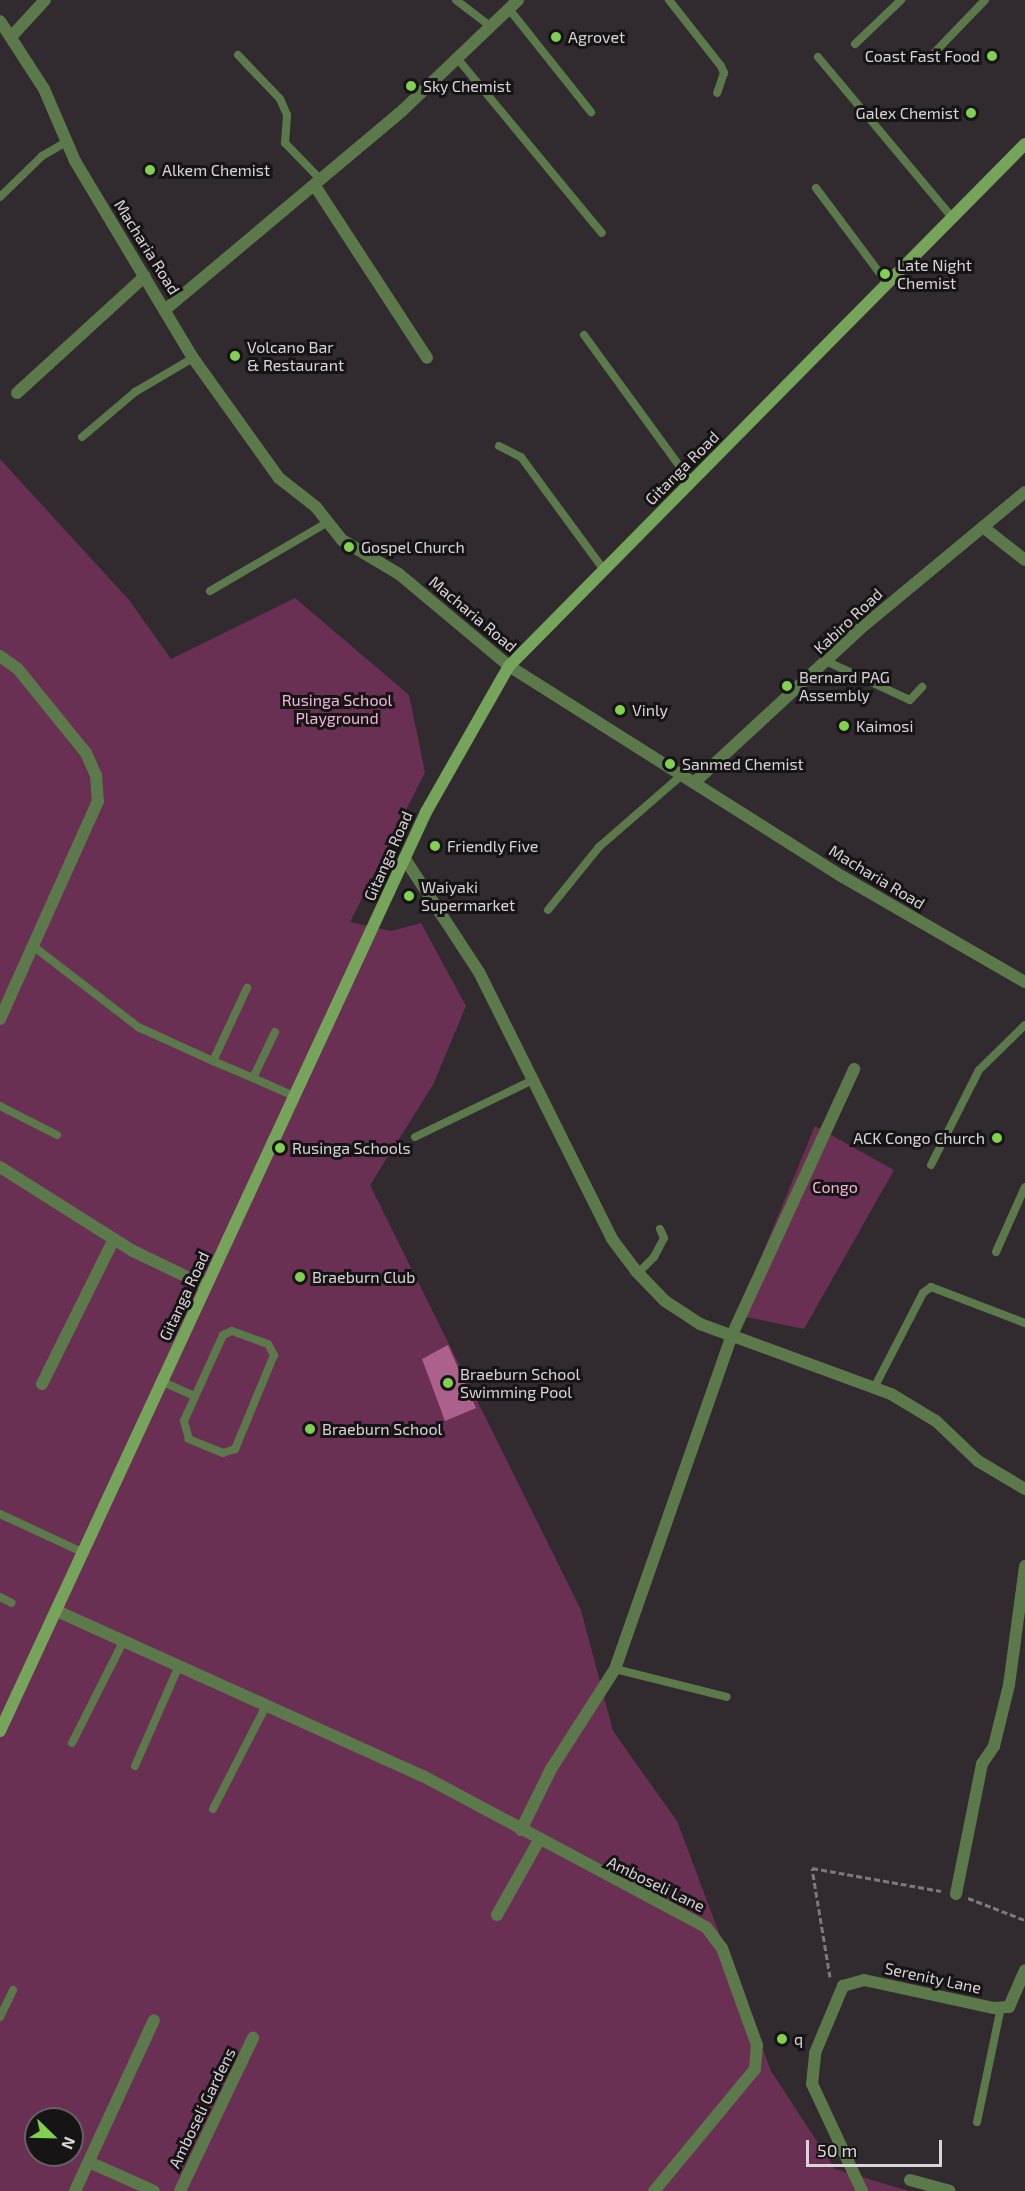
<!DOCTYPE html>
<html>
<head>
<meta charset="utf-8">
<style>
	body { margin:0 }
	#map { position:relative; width:1025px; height:2191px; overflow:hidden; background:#312a2e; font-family:"Exo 2",sans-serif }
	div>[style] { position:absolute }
	.green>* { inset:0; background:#6a3053 }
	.water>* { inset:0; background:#ab618c }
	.path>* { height:3px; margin-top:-1.5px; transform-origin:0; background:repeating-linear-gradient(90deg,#7e777b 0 6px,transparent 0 9px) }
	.service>* { height:8px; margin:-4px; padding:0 4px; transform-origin:4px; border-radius:4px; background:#5c794c }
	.minor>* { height:12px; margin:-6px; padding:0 6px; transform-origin:6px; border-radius:6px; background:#5c794c }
	.secondary>* { height:12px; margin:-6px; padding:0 6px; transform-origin:6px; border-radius:6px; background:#75a45a }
	.dots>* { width:16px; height:16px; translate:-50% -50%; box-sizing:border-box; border:3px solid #171416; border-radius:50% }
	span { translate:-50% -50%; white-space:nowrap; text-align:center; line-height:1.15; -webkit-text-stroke:6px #171416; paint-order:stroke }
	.poi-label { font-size:16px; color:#d9d4d7 }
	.left { translate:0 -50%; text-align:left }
	.right { translate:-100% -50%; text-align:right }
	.street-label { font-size:16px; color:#d9d4d7 }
	.park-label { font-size:16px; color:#f3b5d7 }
	.north { position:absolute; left:24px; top:2107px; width:60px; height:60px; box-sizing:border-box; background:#171416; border:2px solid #656163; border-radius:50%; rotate:113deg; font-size:16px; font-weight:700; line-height:24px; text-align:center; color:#d9d4d7 }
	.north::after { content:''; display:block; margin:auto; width:21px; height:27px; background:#81d050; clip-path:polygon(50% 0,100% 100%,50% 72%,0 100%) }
	.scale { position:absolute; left:806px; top:2140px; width:136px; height:27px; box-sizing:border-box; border:3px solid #d9d4d7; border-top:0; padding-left:8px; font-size:18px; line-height:21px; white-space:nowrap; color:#d9d4d7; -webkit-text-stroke:4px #171416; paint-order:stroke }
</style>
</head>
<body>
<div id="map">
	<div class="green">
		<div style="clip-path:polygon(evenodd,0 459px,129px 600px,171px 659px,295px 598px,409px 695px,425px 772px,350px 922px,391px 931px,421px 923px,466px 1006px,433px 1085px,370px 1185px,581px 1610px,613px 1731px,677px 1821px,771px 2071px,835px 2169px,909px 2191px,0 2191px,0 459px,36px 2119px,72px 2119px,72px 2155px,36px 2155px,36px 2119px)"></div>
		<div style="clip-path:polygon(815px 1126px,894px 1170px,804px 1329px,737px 1315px)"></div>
	</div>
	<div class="water">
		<div style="clip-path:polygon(448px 1345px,476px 1408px,445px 1421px,422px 1359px)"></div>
	</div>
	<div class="path">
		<div style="left:968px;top:1898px;width:61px;rotate:21.1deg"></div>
		<div style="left:830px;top:1977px;width:110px;rotate:-99.4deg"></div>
		<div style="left:812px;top:1868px;width:131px;rotate:10.1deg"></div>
	</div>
	<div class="service">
		<div style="left:456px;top:0;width:43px;rotate:37.4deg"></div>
		<div style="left:669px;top:0;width:84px;rotate:51.8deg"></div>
		<div style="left:721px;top:66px;width:8px;rotate:67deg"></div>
		<div style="left:724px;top:73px;width:21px;rotate:109deg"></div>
		<div style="left:509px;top:9px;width:132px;rotate:51.5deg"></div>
		<div style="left:855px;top:44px;width:64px;rotate:-43.7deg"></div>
		<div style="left:935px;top:52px;width:72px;rotate:-46.1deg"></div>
		<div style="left:238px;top:55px;width:61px;rotate:46.3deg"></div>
		<div style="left:280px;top:99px;width:17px;rotate:66deg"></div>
		<div style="left:287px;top:115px;width:28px;rotate:94deg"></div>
		<div style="left:285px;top:143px;width:52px;rotate:45.8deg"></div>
		<div style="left:818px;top:57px;width:209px;rotate:50.1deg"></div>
		<div style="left:457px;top:58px;width:227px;rotate:50.4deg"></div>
		<div style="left:816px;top:188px;width:119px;rotate:53.2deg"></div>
		<div style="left:0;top:197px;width:59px;rotate:-44.3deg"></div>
		<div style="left:42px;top:156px;width:28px;rotate:-30deg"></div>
		<div style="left:584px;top:335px;width:182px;rotate:53.9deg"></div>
		<div style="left:82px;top:437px;width:70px;rotate:-40.3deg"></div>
		<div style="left:135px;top:392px;width:67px;rotate:-30.4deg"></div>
		<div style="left:499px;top:446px;width:25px;rotate:27deg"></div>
		<div style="left:521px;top:457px;width:140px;rotate:53.7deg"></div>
		<div style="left:210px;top:591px;width:137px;rotate:-30.3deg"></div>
		<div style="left:828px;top:662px;width:90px;rotate:24.9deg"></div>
		<div style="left:910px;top:700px;width:18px;rotate:-47deg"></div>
		<div style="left:548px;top:910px;width:81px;rotate:-51deg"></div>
		<div style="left:599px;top:847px;width:113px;rotate:-41deg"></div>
		<div style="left:33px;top:946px;width:133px;rotate:37.6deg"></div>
		<div style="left:138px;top:1027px;width:82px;rotate:24.4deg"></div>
		<div style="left:213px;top:1061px;width:81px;rotate:-65deg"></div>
		<div style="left:213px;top:1061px;width:43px;rotate:23deg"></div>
		<div style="left:253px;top:1078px;width:51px;rotate:-64.4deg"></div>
		<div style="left:253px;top:1078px;width:47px;rotate:23.8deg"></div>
		<div style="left:0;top:1106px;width:64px;rotate:27deg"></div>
		<div style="left:415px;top:1137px;width:131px;rotate:-25.8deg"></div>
		<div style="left:931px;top:1165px;width:106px;rotate:-63.2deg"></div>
		<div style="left:979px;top:1070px;width:64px;rotate:-44.4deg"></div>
		<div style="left:996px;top:1252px;width:71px;rotate:-66deg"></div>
		<div style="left:638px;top:1273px;width:23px;rotate:-45deg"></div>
		<div style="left:654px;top:1257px;width:21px;rotate:-62deg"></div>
		<div style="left:664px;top:1238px;width:10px;rotate:-114deg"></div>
		<div style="left:232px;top:1331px;width:38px;rotate:20deg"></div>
		<div style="left:268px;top:1344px;width:13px;rotate:61deg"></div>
		<div style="left:274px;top:1355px;width:102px;rotate:112.5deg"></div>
		<div style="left:235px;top:1449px;width:13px;rotate:162deg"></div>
		<div style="left:223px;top:1453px;width:37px;rotate:-158deg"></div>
		<div style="left:189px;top:1439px;width:19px;rotate:-106deg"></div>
		<div style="left:184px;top:1421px;width:94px;rotate:-65.6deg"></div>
		<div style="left:223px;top:1335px;width:10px;rotate:-24deg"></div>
		<div style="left:163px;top:1382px;width:34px;rotate:24deg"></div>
		<div style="left:874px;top:1388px;width:107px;rotate:-62.7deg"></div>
		<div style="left:923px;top:1293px;width:10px;rotate:-37deg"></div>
		<div style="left:931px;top:1287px;width:101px;rotate:21deg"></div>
		<div style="left:0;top:1514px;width:93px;rotate:24.9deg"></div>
		<div style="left:0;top:1597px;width:13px;rotate:27deg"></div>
		<div style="left:615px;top:1669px;width:115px;rotate:14deg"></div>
		<div style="left:72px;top:1743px;width:113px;rotate:-63.2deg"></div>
		<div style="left:135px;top:1766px;width:109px;rotate:-66.3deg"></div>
		<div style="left:213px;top:1809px;width:116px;rotate:-62.8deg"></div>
		<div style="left:0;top:2017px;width:30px;rotate:-64deg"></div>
		<div style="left:977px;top:2122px;width:117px;rotate:-78.2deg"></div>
	</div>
	<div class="minor">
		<div style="left:0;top:21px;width:81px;rotate:57.1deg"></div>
		<div style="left:44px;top:89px;width:78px;rotate:66.7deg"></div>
		<div style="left:75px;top:161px;width:230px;rotate:59.1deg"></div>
		<div style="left:193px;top:358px;width:148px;rotate:54.4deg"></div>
		<div style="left:279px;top:478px;width:47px;rotate:38.1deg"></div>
		<div style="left:316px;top:507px;width:42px;rotate:51.8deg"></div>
		<div style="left:342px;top:540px;width:66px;rotate:30.8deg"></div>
		<div style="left:399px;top:574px;width:143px;rotate:39.9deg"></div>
		<div style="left:509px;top:666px;width:395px;rotate:32.3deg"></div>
		<div style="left:843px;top:877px;width:210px;rotate:30deg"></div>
		<div style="left:11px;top:37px;width:50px;rotate:-47.4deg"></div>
		<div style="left:315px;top:186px;width:205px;rotate:56.9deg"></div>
		<div style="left:166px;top:309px;width:309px;rotate:-40deg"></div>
		<div style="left:403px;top:110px;width:159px;rotate:-43.7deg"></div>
		<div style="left:17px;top:393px;width:173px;rotate:-42.4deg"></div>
		<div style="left:983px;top:527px;width:53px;rotate:38.2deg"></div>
		<div style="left:0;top:656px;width:22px;rotate:36deg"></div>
		<div style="left:18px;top:669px;width:108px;rotate:51deg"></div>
		<div style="left:86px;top:753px;width:24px;rotate:66deg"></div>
		<div style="left:96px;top:775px;width:26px;rotate:86deg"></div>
		<div style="left:98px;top:801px;width:239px;rotate:114.2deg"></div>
		<div style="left:697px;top:780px;width:222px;rotate:-42.8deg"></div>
		<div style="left:860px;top:629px;width:214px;rotate:-39.7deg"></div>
		<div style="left:405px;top:859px;width:135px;rotate:56.8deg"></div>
		<div style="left:479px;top:972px;width:298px;rotate:63.5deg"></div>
		<div style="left:612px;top:1239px;width:40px;rotate:53deg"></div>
		<div style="left:636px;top:1271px;width:42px;rotate:46deg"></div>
		<div style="left:665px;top:1301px;width:42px;rotate:33.3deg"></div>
		<div style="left:700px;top:1324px;width:203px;rotate:20.1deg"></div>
		<div style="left:891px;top:1394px;width:52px;rotate:31deg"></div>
		<div style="left:936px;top:1421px;width:58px;rotate:43.6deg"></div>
		<div style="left:978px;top:1461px;width:55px;rotate:30.8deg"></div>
		<div style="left:0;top:1167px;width:157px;rotate:32.3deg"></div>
		<div style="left:133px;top:1251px;width:81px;rotate:25.6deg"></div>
		<div style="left:42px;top:1384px;width:162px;rotate:-63.6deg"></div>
		<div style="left:57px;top:1611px;width:401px;rotate:24.3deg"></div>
		<div style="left:423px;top:1776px;width:321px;rotate:28.1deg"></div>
		<div style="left:706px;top:1927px;width:26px;rotate:53deg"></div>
		<div style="left:722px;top:1948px;width:103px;rotate:70.2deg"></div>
		<div style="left:757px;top:2045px;width:24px;rotate:95deg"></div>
		<div style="left:755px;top:2069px;width:158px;rotate:129.6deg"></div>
		<div style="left:521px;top:1830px;width:68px;rotate:-63.8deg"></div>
		<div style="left:551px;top:1769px;width:119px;rotate:-57.4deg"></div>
		<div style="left:615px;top:1669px;width:352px;rotate:-70.7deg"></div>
		<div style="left:731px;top:1337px;width:295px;rotate:-65.3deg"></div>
		<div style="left:956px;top:1894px;width:133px;rotate:-78.7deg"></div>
		<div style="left:982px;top:1764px;width:22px;rotate:-56deg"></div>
		<div style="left:994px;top:1746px;width:63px;rotate:-76.2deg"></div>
		<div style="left:1009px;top:1685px;width:120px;rotate:-82.3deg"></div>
		<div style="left:497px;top:1915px;width:84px;rotate:-60.7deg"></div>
		<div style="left:89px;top:2162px;width:71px;rotate:24deg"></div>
		<div style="left:910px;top:2180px;width:41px;rotate:15.4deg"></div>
		<div style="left:75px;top:2191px;width:188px;rotate:-65.2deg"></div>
		<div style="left:180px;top:2191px;width:170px;rotate:-64.5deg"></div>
		<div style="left:862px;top:2191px;width:118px;rotate:-115deg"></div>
		<div style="left:812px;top:2084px;width:31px;rotate:-84deg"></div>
		<div style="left:815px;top:2053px;width:73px;rotate:-67.3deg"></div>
		<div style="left:843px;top:1986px;width:22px;rotate:-16deg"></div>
		<div style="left:864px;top:1980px;width:132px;rotate:12.2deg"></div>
		<div style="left:993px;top:2008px;width:16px;rotate:-4deg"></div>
		<div style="left:1009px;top:2007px;width:40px;rotate:-66.6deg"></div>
	</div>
	<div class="secondary">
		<div style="left:0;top:1731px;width:1013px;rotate:-65.13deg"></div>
		<div style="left:426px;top:812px;width:168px;rotate:-60.4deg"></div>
		<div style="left:509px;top:666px;width:734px;rotate:-45.33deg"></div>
	</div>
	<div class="dots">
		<div style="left:556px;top:37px;background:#81d050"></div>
		<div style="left:992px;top:56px;background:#81d050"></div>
		<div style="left:411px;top:86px;background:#81d050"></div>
		<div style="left:971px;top:113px;background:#81d050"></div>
		<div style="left:150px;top:170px;background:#81d050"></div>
		<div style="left:885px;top:274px;background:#81d050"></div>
		<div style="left:235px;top:356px;background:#81d050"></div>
		<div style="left:349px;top:547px;background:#81d050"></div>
		<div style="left:787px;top:686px;background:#81d050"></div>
		<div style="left:620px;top:710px;background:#81d050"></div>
		<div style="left:844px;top:726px;background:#81d050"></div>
		<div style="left:670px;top:764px;background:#81d050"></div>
		<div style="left:435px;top:846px;background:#81d050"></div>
		<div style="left:409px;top:896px;background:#81d050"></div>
		<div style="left:997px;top:1138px;background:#81d050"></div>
		<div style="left:280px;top:1148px;background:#81d050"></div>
		<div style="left:300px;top:1277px;background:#81d050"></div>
		<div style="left:448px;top:1383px;background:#81d050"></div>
		<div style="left:310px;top:1429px;background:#81d050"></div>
		<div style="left:782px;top:2039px;background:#81d050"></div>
	</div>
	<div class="poi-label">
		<span class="left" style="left:568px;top:37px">Agrovet</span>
		<span class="right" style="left:980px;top:56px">Coast Fast Food</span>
		<span class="left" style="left:423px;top:86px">Sky Chemist</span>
		<span class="right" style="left:959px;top:113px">Galex Chemist</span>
		<span class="left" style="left:162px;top:170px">Alkem Chemist</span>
		<span class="left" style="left:897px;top:274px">Late Night<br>Chemist</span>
		<span class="left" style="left:247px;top:356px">Volcano Bar<br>&amp; Restaurant</span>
		<span class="left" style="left:361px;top:547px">Gospel Church</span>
		<span class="left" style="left:799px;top:686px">Bernard PAG<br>Assembly</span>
		<span class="left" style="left:632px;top:710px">Vinly</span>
		<span class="left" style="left:856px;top:726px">Kaimosi</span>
		<span class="left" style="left:682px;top:764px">Sanmed Chemist</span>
		<span class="left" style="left:447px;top:846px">Friendly Five</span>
		<span class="left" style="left:421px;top:896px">Waiyaki<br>Supermarket</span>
		<span class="right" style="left:985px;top:1138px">ACK Congo Church</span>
		<span class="left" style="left:292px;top:1148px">Rusinga Schools</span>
		<span class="left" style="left:312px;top:1277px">Braeburn Club</span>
		<span class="left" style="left:460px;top:1383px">Braeburn School<br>Swimming Pool</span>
		<span class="left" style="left:322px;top:1429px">Braeburn School</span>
		<span class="left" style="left:794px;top:2039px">q</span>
	</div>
	<div class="street-label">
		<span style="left:147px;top:247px;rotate:58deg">Macharia Road</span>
		<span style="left:682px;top:468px;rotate:-45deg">Gitanga Road</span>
		<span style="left:473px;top:614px;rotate:40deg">Macharia Road</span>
		<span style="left:848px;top:621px;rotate:-43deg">Kabiro Road</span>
		<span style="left:388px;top:856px;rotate:-66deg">Gitanga Road</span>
		<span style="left:877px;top:877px;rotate:31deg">Macharia Road</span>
		<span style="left:184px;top:1296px;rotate:-65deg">Gitanga Road</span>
		<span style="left:656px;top:1884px;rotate:26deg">Amboseli Lane</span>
		<span style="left:933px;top:1978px;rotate:12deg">Serenity Lane</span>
		<span style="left:202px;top:2108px;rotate:-64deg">Amboseli Gardens</span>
	</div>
	<div class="park-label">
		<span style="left:337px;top:709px">Rusinga School<br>Playground</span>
		<span style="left:835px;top:1187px">Congo</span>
	</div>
	<div class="north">N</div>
	<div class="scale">50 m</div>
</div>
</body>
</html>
